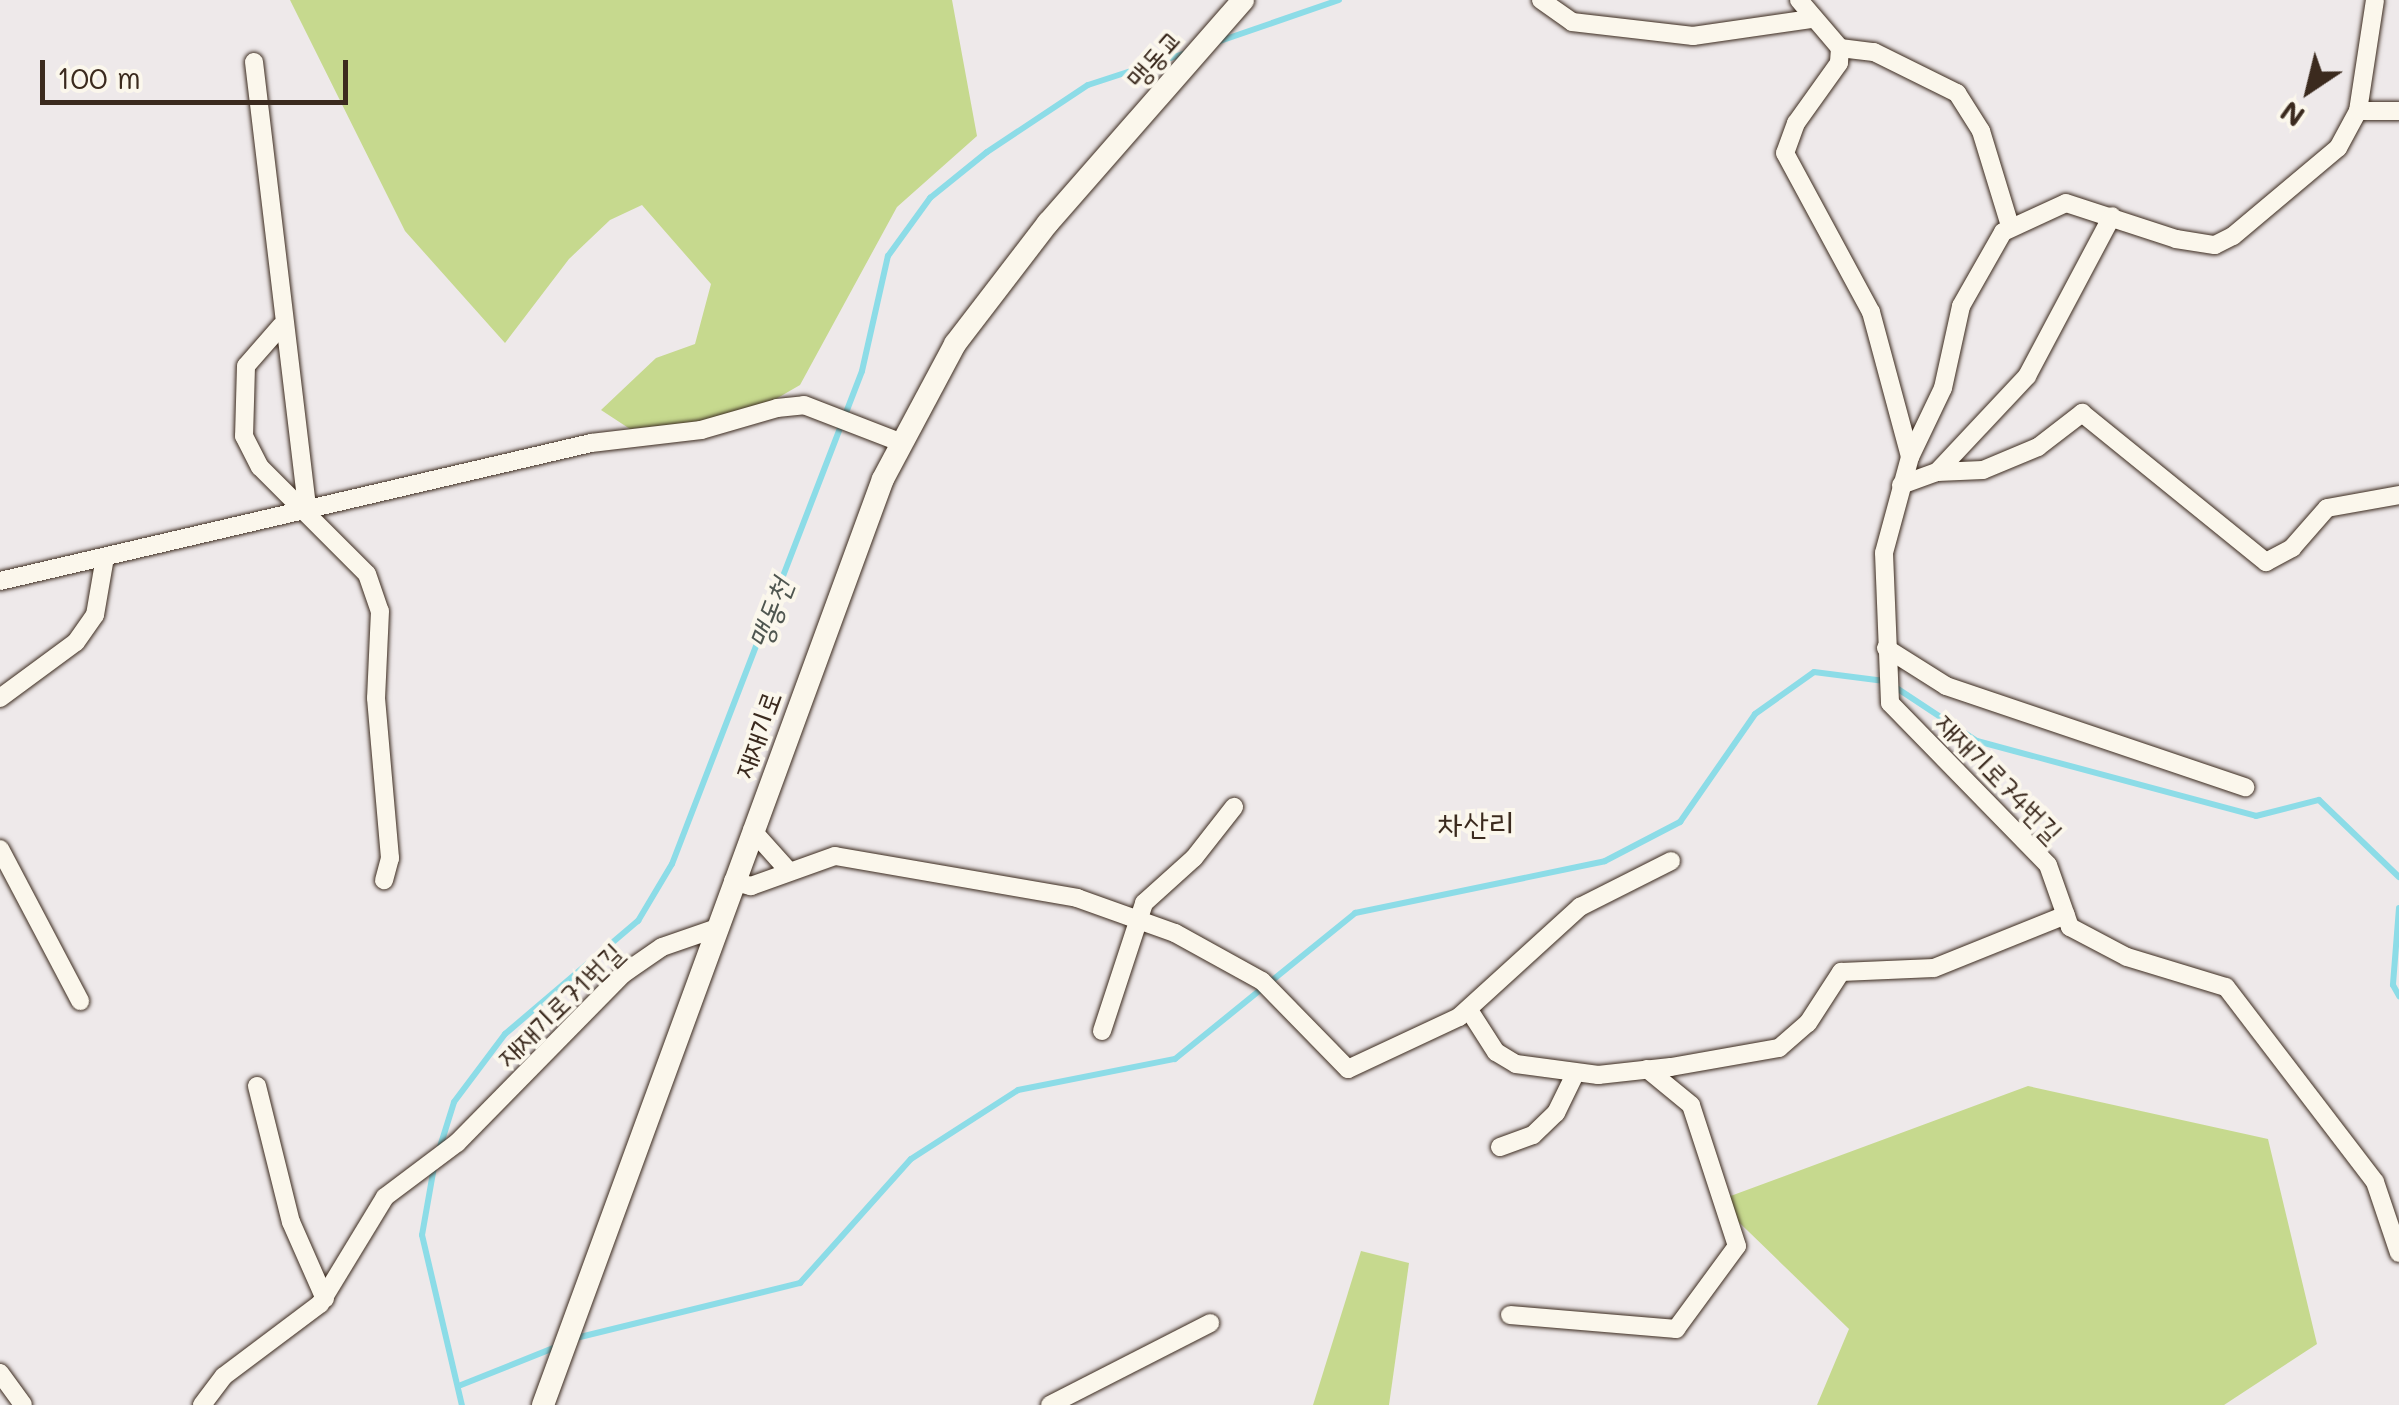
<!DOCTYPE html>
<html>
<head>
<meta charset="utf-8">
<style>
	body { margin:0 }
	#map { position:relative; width:2399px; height:1405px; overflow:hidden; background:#eee9ea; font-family:Mali,"Poor Story",sans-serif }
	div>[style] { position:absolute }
	.green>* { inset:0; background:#c6d98e }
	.stream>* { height:6px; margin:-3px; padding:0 3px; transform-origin:3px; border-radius:3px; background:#8cdce7 }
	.roads { filter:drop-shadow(0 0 2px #3b2a1e) drop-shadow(0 0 2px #3b2a1e) }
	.minor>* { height:18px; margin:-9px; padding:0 9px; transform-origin:9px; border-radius:9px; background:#fbf7ec }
	.tertiary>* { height:22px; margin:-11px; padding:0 11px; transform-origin:11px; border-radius:11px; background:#fbf7ec }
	span { translate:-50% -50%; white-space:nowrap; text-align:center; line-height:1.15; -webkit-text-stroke:8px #fbf7ec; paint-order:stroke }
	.street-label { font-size:28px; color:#3b2a1e }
	.water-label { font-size:30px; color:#4f5650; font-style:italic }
	.quarter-label { font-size:32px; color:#3b2a1e }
	.north { position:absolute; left:2259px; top:40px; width:100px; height:100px; -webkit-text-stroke:8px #fbf7ec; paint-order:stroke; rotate:215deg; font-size:28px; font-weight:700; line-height:40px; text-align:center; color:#3b2a1e }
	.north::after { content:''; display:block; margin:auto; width:35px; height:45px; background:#3b2a1e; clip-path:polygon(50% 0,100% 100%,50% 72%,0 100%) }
	.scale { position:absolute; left:40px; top:60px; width:308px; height:45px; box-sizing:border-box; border:5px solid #3b2a1e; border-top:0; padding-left:12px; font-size:30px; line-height:35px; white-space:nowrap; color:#3b2a1e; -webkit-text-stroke:8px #fbf7ec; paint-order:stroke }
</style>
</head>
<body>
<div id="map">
	<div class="green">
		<div style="clip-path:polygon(290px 0,952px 0,977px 136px,897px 207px,800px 385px,745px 417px,630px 429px,601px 410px,656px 358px,695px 344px,711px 284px,642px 205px,610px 220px,569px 259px,505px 343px,405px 231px)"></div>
		<div style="clip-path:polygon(2028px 1086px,2268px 1139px,2317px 1344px,2224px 1405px,1817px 1405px,1849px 1329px,1717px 1201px)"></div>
		<div style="clip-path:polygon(1361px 1251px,1409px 1263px,1389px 1405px,1313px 1405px)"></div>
	</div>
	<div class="stream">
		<div style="left:1217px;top:42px;width:129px;rotate:-19deg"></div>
		<div style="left:1895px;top:687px;width:98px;rotate:33.4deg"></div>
		<div style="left:1977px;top:741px;width:289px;rotate:15deg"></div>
		<div style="left:2256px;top:816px;width:65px;rotate:-14.3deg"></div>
		<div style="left:2319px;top:800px;width:111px;rotate:43.9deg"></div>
		<div style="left:2399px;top:908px;width:77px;rotate:94.5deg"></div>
		<div style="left:2393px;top:985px;width:13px;rotate:61deg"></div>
		<div style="left:439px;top:1150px;width:50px;rotate:-72.6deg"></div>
		<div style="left:454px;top:1102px;width:85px;rotate:-53.1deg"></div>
		<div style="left:505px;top:1034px;width:175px;rotate:-40.4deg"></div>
		<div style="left:638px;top:921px;width:66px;rotate:-59.2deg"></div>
		<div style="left:672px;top:864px;width:528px;rotate:-68.92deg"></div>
		<div style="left:862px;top:371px;width:118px;rotate:-77.3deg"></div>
		<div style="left:888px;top:256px;width:72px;rotate:-54.1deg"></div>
		<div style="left:930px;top:198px;width:73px;rotate:-38.9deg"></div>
		<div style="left:987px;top:152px;width:121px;rotate:-33.6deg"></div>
		<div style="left:1088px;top:85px;width:103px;rotate:-18.1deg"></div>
		<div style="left:434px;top:1167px;width:69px;rotate:100deg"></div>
		<div style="left:422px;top:1235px;width:175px;rotate:76.8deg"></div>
		<div style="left:576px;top:1338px;width:231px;rotate:-13.8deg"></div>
		<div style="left:800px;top:1283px;width:166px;rotate:-48.2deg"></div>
		<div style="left:911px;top:1159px;width:127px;rotate:-32.8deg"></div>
		<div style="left:1018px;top:1090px;width:160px;rotate:-11.2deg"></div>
		<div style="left:1175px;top:1059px;width:232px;rotate:-39deg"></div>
		<div style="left:1355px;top:913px;width:255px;rotate:-11.7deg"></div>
		<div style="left:1605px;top:861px;width:85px;rotate:-27.5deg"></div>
		<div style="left:1680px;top:822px;width:131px;rotate:-55.2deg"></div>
		<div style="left:1755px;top:714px;width:72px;rotate:-35.4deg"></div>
		<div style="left:1814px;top:672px;width:71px;rotate:7.3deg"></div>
		<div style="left:461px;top:1385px;width:102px;rotate:-21.8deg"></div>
	</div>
	<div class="roads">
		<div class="minor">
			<div style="left:1541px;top:0;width:38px;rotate:35deg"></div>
			<div style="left:1572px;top:22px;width:122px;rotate:6.6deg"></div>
			<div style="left:1693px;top:36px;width:119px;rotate:-8.2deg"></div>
			<div style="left:1799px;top:0;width:63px;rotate:49.5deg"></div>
			<div style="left:1840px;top:48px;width:15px;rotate:94deg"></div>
			<div style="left:1839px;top:63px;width:74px;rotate:125.6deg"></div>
			<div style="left:1796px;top:123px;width:32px;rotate:110deg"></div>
			<div style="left:1785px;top:153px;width:181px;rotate:61.6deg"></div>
			<div style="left:1871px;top:312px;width:150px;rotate:74.9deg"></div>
			<div style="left:1910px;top:457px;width:99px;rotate:105.2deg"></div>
			<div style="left:1884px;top:553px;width:150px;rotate:87.7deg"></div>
			<div style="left:1890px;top:703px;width:226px;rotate:45.7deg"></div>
			<div style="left:2048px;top:865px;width:66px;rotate:70.5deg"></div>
			<div style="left:2070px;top:927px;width:64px;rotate:27.8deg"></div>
			<div style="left:2127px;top:957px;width:103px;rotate:16.9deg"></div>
			<div style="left:2226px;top:987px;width:245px;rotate:52.6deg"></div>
			<div style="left:2375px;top:1182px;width:75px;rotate:71.3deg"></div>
			<div style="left:1840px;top:48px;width:34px;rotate:7deg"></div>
			<div style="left:1874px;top:52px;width:93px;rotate:26.3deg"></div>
			<div style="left:1957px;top:93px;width:45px;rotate:57.7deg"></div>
			<div style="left:1981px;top:131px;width:99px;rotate:73deg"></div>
			<div style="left:254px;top:62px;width:449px;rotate:83.2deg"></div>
			<div style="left:2358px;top:111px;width:41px"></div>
			<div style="left:281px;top:326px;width:53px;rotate:131.2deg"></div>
			<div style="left:246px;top:366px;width:70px;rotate:91.6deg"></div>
			<div style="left:244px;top:436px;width:35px;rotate:63deg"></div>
			<div style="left:260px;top:467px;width:151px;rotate:45deg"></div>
			<div style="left:367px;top:574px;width:39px;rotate:71deg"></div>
			<div style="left:380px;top:611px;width:87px;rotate:92.6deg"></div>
			<div style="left:376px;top:698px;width:161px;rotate:85deg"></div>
			<div style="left:390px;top:858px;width:23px;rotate:105deg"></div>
			<div style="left:1910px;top:457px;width:76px;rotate:-64.4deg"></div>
			<div style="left:1943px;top:388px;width:84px;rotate:-77.6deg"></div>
			<div style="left:1961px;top:306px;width:85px;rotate:-60.4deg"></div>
			<div style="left:2003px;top:232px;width:69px;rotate:-24.7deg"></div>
			<div style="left:2066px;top:203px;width:116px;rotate:18.1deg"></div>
			<div style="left:2176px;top:239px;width:39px;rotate:9deg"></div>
			<div style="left:2215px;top:245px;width:20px;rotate:-27deg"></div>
			<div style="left:2233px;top:236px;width:137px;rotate:-40deg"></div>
			<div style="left:2338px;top:148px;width:42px;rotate:-61.6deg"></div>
			<div style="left:2358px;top:111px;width:112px;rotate:-81.3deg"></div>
			<div style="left:1937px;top:472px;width:46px;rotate:-2.5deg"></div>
			<div style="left:1983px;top:470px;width:60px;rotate:-22.7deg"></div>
			<div style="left:2038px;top:447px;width:56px;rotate:-37.7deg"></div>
			<div style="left:2082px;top:413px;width:237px;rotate:39deg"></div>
			<div style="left:2266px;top:562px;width:30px;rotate:-28deg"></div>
			<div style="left:2292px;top:548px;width:53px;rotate:-48.8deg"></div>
			<div style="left:2327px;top:508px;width:73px;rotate:-10.2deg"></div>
			<div style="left:1901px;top:485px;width:38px;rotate:-20deg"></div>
			<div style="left:1937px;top:472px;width:132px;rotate:-46.8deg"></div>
			<div style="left:2027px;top:376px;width:181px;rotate:-62deg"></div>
			<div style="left:0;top:581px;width:607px;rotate:-13.14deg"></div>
			<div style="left:591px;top:443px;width:111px;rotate:-6.7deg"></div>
			<div style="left:701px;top:430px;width:79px;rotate:-16.1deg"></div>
			<div style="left:777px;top:408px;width:27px;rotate:-6deg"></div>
			<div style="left:804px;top:405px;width:105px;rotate:21.2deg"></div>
			<div style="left:1886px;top:648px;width:71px;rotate:32.3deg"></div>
			<div style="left:1946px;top:686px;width:316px;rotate:18.7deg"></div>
			<div style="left:0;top:698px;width:94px;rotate:-36.4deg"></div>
			<div style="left:76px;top:642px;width:33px;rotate:-55deg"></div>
			<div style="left:95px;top:615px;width:59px;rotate:-80.2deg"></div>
			<div style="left:752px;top:830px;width:52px;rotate:48.1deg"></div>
			<div style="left:0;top:849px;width:172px;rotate:62.2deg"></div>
			<div style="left:733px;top:881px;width:19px;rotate:16deg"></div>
			<div style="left:751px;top:886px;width:89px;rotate:-19.7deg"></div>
			<div style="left:835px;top:856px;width:246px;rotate:9.8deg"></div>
			<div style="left:1077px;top:898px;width:104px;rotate:19.7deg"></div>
			<div style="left:1175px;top:933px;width:99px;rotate:28.9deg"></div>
			<div style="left:1262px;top:981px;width:123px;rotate:45.7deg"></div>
			<div style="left:1348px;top:1069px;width:123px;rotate:-25.1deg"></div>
			<div style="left:1459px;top:1017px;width:164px;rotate:-42.3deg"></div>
			<div style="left:1580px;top:907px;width:102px;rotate:-26.8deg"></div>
			<div style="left:1469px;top:1010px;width:50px;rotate:57.3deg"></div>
			<div style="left:1496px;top:1052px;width:23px;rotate:31deg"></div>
			<div style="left:1516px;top:1064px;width:83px;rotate:7.6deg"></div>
			<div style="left:1598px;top:1075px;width:73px;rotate:-6.3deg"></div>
			<div style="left:1671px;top:1067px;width:110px;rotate:-10deg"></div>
			<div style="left:1779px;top:1048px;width:38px;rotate:-41deg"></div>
			<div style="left:1808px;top:1023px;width:61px;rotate:-57.1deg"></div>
			<div style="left:1841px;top:972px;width:93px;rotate:-2.5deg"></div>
			<div style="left:1934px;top:968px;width:142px;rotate:-21.9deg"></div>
			<div style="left:1102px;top:1031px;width:135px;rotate:-71.8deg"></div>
			<div style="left:1144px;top:903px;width:67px;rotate:-42deg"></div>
			<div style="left:1194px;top:858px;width:65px;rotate:-51.9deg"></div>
			<div style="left:257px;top:1086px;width:140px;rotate:76deg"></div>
			<div style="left:291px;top:1222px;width:84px;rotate:66.2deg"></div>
			<div style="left:1500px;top:1147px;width:35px;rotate:-20deg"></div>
			<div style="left:1533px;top:1135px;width:32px;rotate:-44deg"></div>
			<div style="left:1556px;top:1113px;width:43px;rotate:-64deg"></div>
			<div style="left:1510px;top:1315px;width:167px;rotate:4.8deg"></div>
			<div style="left:1676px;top:1329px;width:103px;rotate:-53.7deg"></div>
			<div style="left:1737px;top:1246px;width:148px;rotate:-108.1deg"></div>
			<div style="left:1691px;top:1105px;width:57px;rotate:-140.7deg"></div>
			<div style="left:0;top:1373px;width:39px;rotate:54deg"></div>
			<div style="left:202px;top:1405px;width:36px;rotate:-53deg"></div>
			<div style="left:224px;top:1376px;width:120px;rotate:-36.9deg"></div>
			<div style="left:320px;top:1304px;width:125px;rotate:-58.7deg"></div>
			<div style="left:385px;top:1197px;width:90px;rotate:-36.9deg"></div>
			<div style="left:457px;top:1143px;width:237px;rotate:-45.5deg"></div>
			<div style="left:623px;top:974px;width:47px;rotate:-34.7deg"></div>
			<div style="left:662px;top:947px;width:55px;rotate:-19.1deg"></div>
			<div style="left:1050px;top:1405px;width:180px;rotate:-27.1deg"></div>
		</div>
		<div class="tertiary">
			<div style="left:543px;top:1405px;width:986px;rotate:-69.84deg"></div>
			<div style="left:883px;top:479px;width:153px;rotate:-61.9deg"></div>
			<div style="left:955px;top:344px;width:153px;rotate:-52.5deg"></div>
			<div style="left:1048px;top:223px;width:296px;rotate:-48.8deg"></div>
		</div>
	</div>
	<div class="street-label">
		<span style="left:1153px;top:58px;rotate:-49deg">맹동교</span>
		<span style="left:756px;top:734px;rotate:-70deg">재재기로</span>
		<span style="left:2000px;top:777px;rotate:46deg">재재기로74번길</span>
		<span style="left:559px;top:1004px;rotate:-44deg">재재기로71번길</span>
	</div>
	<div class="water-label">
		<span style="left:769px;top:613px;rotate:-69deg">맹동천</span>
	</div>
	<div class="quarter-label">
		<span style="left:1476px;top:822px">차산리</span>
	</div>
	<div class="north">N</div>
	<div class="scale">100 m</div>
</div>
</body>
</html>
